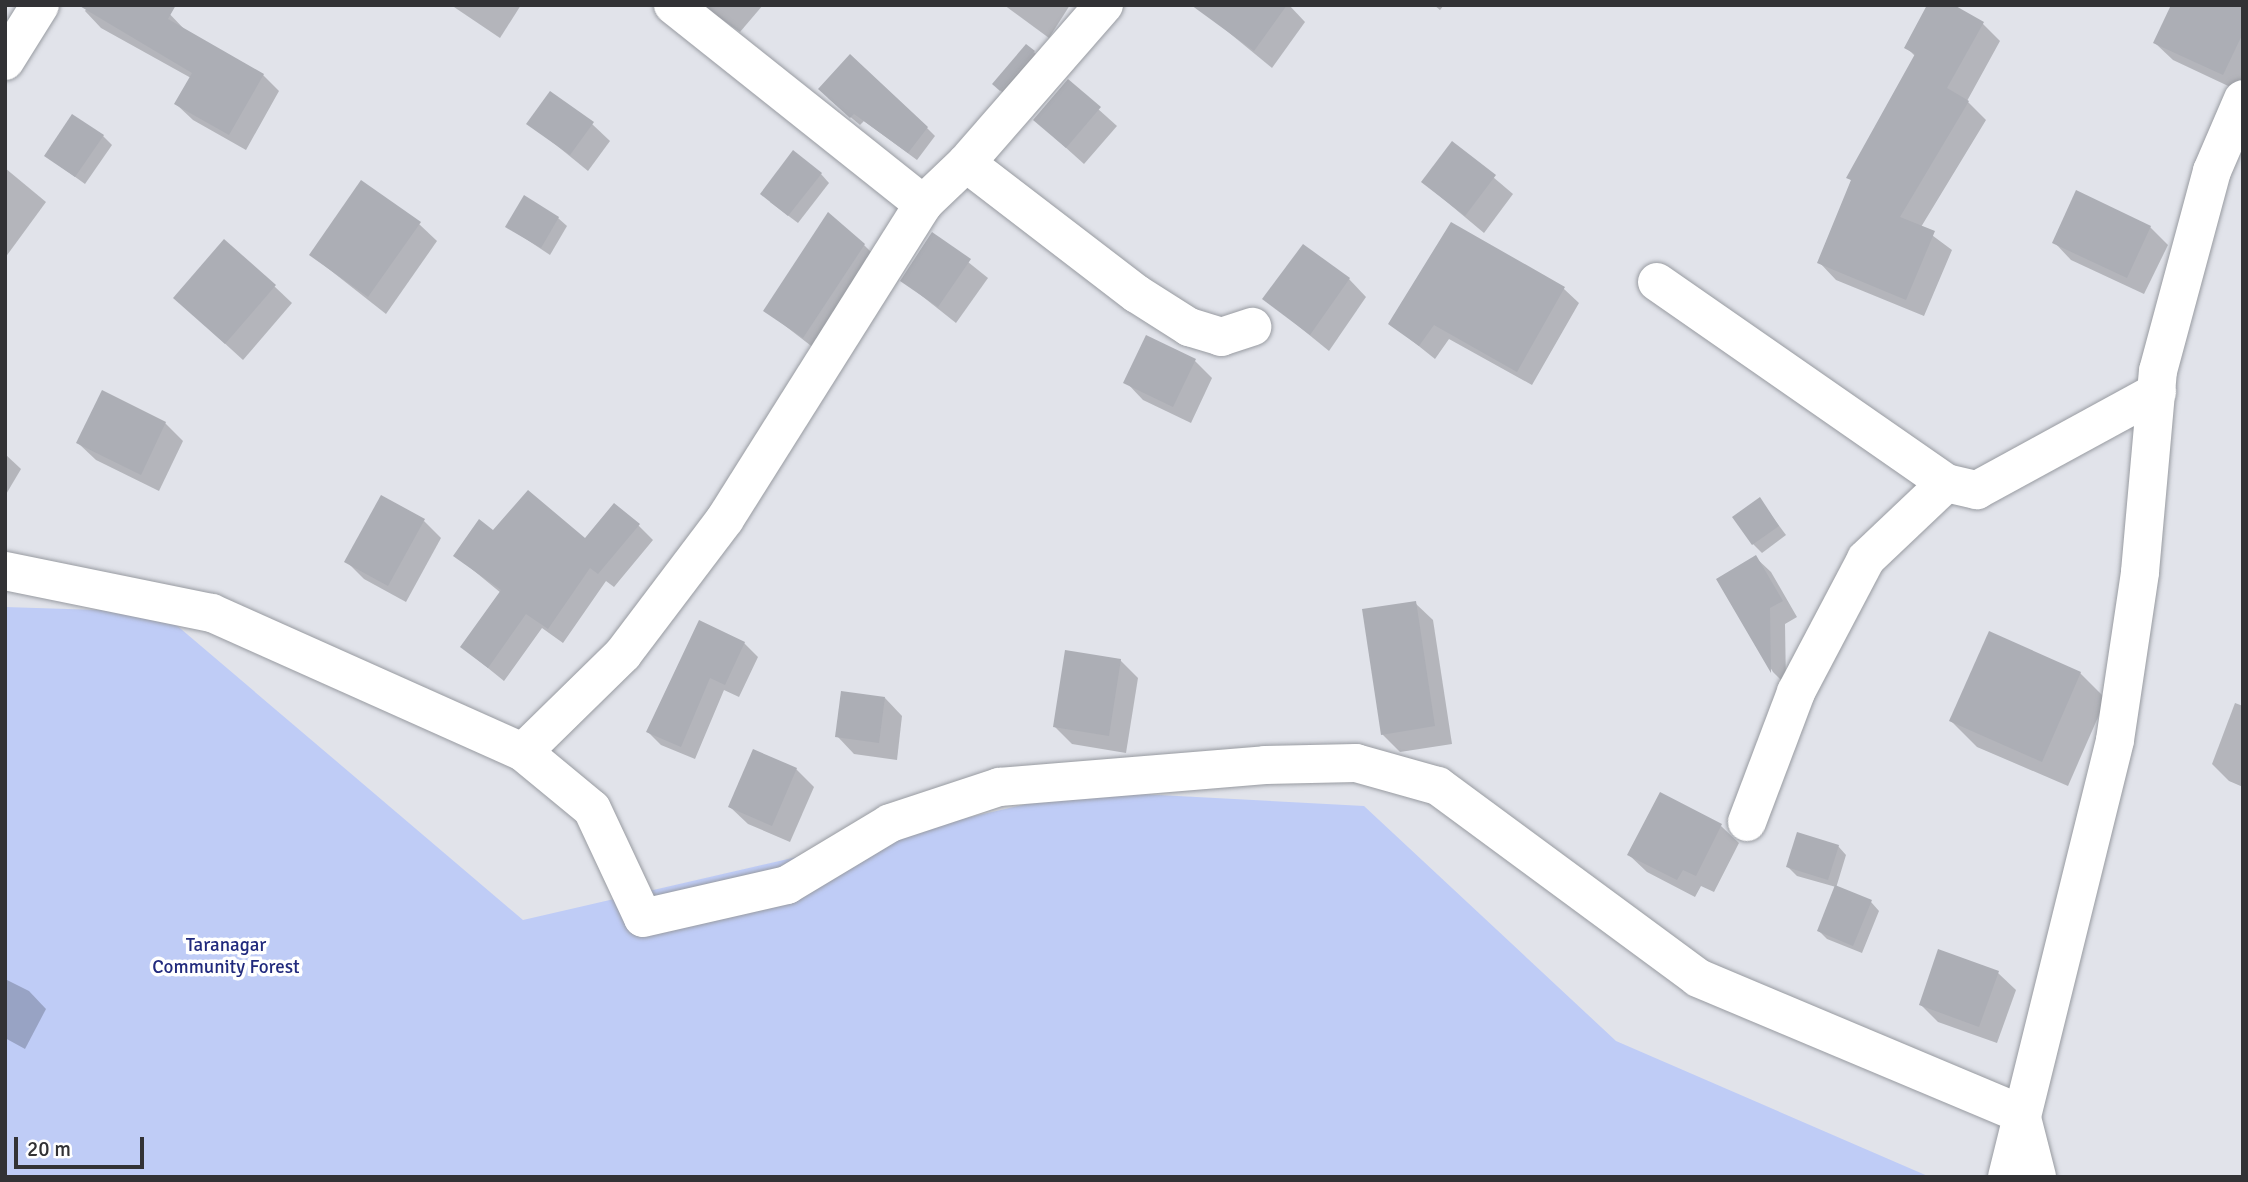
<!DOCTYPE html>
<html>
<head>
<meta charset="utf-8">
<style>
	body { margin:0 }
	#map { position:relative; width:2248px; height:1182px; overflow:hidden; background:#e1e3ea; font-family:Signika,sans-serif }
	div>[style] { position:absolute }
	.green>* { inset:0; background:#bfccf6 }
	.shadow>* { inset:0; background:#0003 }
	.building>* { inset:0; background:#acaeb5 }
	.roads { filter:drop-shadow(0 0 2px #989ba1) drop-shadow(0 0 2px #989ba1) }
	.minor>* { height:38px; margin:-19px; padding:0 19px; transform-origin:19px; border-radius:19px; background:#fff }
	span { translate:-50% -50%; white-space:nowrap; text-align:center; line-height:1.15; -webkit-text-stroke:7px #fff; paint-order:stroke }
	.park-label { font-size:19px; color:#212a7d }
	.frame { position:absolute; inset:0; border:7px solid #323235; pointer-events:none }
	.scale { position:absolute; left:14px; top:1137px; width:130px; height:32px; box-sizing:border-box; border:4px solid #323235; border-top:0; padding-left:9px; font-size:21px; line-height:24px; white-space:nowrap; color:#323235; -webkit-text-stroke:5px #fff; paint-order:stroke }
</style>
</head>
<body>
<div id="map">
	<div class="green">
		<div style="clip-path:polygon(5px 607px,161px 612px,523px 920px,1083px 791px,1364px 806px,1616px 1041px,1930px 1177px,5px 1177px)"></div>
	</div>
	<div class="shadow">
		<div style="clip-path:polygon(89px 5px,161px 5px,187px 32px,263px 75px,279px 91px,246px 150px,193px 120px,176px 104px,191px 78px,101px 28px,85px 11px)"></div>
		<div style="clip-path:polygon(451px 5px,521px 5px,500px 38px)"></div>
		<div style="clip-path:polygon(701px 5px,763px 5px,740px 32px)"></div>
		<div style="clip-path:polygon(1004px 5px,1070px 5px,1049px 38px)"></div>
		<div style="clip-path:polygon(1228px 5px,1289px 5px,1305px 22px,1272px 68px,1216px 22px)"></div>
		<div style="clip-path:polygon(1434px 5px,1444px 5px,1440px 10px)"></div>
		<div style="clip-path:polygon(2243px 5px,2241px 92px,2173px 60px,2155px 43px)"></div>
		<div style="clip-path:polygon(1982px 23px,2000px 41px,1967px 101px,1986px 120px,1921px 227px,1952px 250px,1924px 316px,1836px 280px,1819px 262px,1852px 181px,1848px 177px,1916px 57px,1906px 47px)"></div>
		<div style="clip-path:polygon(1034px 52px,1042px 61px,1003px 93px,994px 84px)"></div>
		<div style="clip-path:polygon(1068px 82px,1117px 126px,1084px 164px,1035px 120px)"></div>
		<div style="clip-path:polygon(828px 98px,927px 128px,935px 136px,917px 160px,864px 121px,860px 125px)"></div>
		<div style="clip-path:polygon(529px 123px,592px 124px,610px 141px,588px 171px)"></div>
		<div style="clip-path:polygon(103px 136px,112px 145px,85px 184px,46px 156px)"></div>
		<div style="clip-path:polygon(1453px 143px,1513px 194px,1484px 233px,1423px 182px)"></div>
		<div style="clip-path:polygon(5px 168px,46px 202px,5px 258px)"></div>
		<div style="clip-path:polygon(821px 174px,829px 183px,798px 223px,770px 202px)"></div>
		<div style="clip-path:polygon(558px 218px,567px 226px,550px 255px,508px 227px)"></div>
		<div style="clip-path:polygon(419px 224px,437px 241px,386px 314px,311px 255px)"></div>
		<div style="clip-path:polygon(1452px 224px,1564px 289px,1579px 303px,1532px 385px,1449px 339px,1435px 359px,1390px 323px)"></div>
		<div style="clip-path:polygon(2150px 227px,2168px 245px,2144px 294px,2071px 260px,2054px 242px)"></div>
		<div style="clip-path:polygon(933px 234px,988px 278px,956px 323px,903px 281px)"></div>
		<div style="clip-path:polygon(864px 245px,879px 260px,819px 352px,766px 311px)"></div>
		<div style="clip-path:polygon(1349px 279px,1366px 297px,1329px 351px,1264px 298px)"></div>
		<div style="clip-path:polygon(274px 286px,292px 303px,243px 360px,175px 298px)"></div>
		<div style="clip-path:polygon(1195px 361px,1212px 378px,1191px 423px,1143px 400px,1126px 382px)"></div>
		<div style="clip-path:polygon(103px 392px,165px 423px,183px 441px,159px 491px,96px 460px,78px 443px)"></div>
		<div style="clip-path:polygon(5px 454px,21px 469px,5px 496px)"></div>
		<div style="clip-path:polygon(1760px 500px,1786px 535px,1762px 553px,1753px 544px)"></div>
		<div style="clip-path:polygon(424px 521px,441px 538px,406px 602px,364px 579px,346px 561px)"></div>
		<div style="clip-path:polygon(638px 525px,653px 540px,614px 587px,606px 581px,563px 643px,542px 628px,504px 681px,462px 647px,501px 593px,456px 556px,494px 532px,585px 541px)"></div>
		<div style="clip-path:polygon(1755px 557px,1771px 572px,1797px 617px,1785px 624px,1786px 685px,1773px 672px,1718px 580px)"></div>
		<div style="clip-path:polygon(1415px 603px,1433px 620px,1452px 744px,1400px 752px,1382px 734px)"></div>
		<div style="clip-path:polygon(700px 623px,744px 643px,758px 657px,739px 697px,724px 690px,695px 759px,661px 745px,648px 732px)"></div>
		<div style="clip-path:polygon(1120px 660px,1138px 678px,1126px 753px,1072px 744px,1055px 727px)"></div>
		<div style="clip-path:polygon(2080px 673px,2106px 699px,2068px 786px,1977px 747px,1951px 721px)"></div>
		<div style="clip-path:polygon(885px 698px,902px 716px,897px 760px,854px 754px,837px 736px)"></div>
		<div style="clip-path:polygon(2235px 703px,2243px 706px,2243px 787px,2229px 781px,2212px 764px)"></div>
		<div style="clip-path:polygon(796px 769px,814px 787px,790px 842px,748px 824px,730px 807px)"></div>
		<div style="clip-path:polygon(1721px 826px,1739px 843px,1714px 892px,1701px 886px,1695px 897px,1647px 872px,1629px 855px)"></div>
		<div style="clip-path:polygon(1838px 846px,1846px 855px,1836px 888px,1871px 902px,1879px 911px,1862px 953px,1827px 939px,1819px 931px,1836px 887px,1797px 876px,1788px 867px)"></div>
		<div style="clip-path:polygon(1998px 973px,2016px 990px,1997px 1043px,1938px 1022px,1921px 1005px)"></div>
		<div style="clip-path:polygon(5px 979px,29px 991px,46px 1009px,25px 1049px,5px 1038px)"></div>
	</div>
	<div class="building">
		<div style="clip-path:polygon(78px 5px,176px 5px,168px 19px,264px 74px,229px 135px,174px 104px,192px 73px)"></div>
		<div style="clip-path:polygon(1191px 5px,1287px 5px,1254px 51px)"></div>
		<div style="clip-path:polygon(1927px 5px,1954px 5px,1984px 22px,1947px 88px,1969px 101px,1900px 217px,1935px 231px,1906px 300px,1817px 263px,1851px 180px,1846px 178px,1915px 54px,1904px 48px)"></div>
		<div style="clip-path:polygon(2171px 5px,2243px 5px,2243px 33px,2223px 75px,2153px 43px)"></div>
		<div style="clip-path:polygon(1026px 44px,1035px 51px,1000px 91px,992px 84px)"></div>
		<div style="clip-path:polygon(850px 54px,928px 127px,908px 153px,854px 114px,850px 118px,818px 89px)"></div>
		<div style="clip-path:polygon(1068px 79px,1101px 107px,1066px 148px,1033px 120px)"></div>
		<div style="clip-path:polygon(550px 91px,594px 122px,570px 155px,526px 124px)"></div>
		<div style="clip-path:polygon(72px 114px,104px 135px,75px 177px,44px 156px)"></div>
		<div style="clip-path:polygon(1452px 141px,1496px 175px,1465px 216px,1421px 182px)"></div>
		<div style="clip-path:polygon(793px 150px,822px 173px,788px 216px,760px 194px)"></div>
		<div style="clip-path:polygon(361px 180px,421px 222px,368px 297px,309px 255px)"></div>
		<div style="clip-path:polygon(2076px 190px,2151px 226px,2127px 278px,2052px 243px)"></div>
		<div style="clip-path:polygon(524px 195px,559px 217px,541px 248px,505px 227px)"></div>
		<div style="clip-path:polygon(828px 212px,865px 244px,803px 338px,763px 311px)"></div>
		<div style="clip-path:polygon(1451px 222px,1565px 287px,1517px 372px,1434px 325px,1419px 346px,1388px 324px)"></div>
		<div style="clip-path:polygon(932px 232px,971px 259px,938px 307px,900px 281px)"></div>
		<div style="clip-path:polygon(224px 239px,276px 285px,225px 344px,173px 298px)"></div>
		<div style="clip-path:polygon(1303px 244px,1350px 278px,1310px 335px,1262px 299px)"></div>
		<div style="clip-path:polygon(1146px 335px,1196px 359px,1173px 407px,1123px 383px)"></div>
		<div style="clip-path:polygon(102px 390px,166px 422px,141px 475px,76px 443px)"></div>
		<div style="clip-path:polygon(528px 490px,585px 538px,614px 503px,640px 524px,598px 574px,590px 568px,548px 629px,526px 614px,488px 668px,460px 647px,501px 590px,453px 556px,479px 519px,493px 530px)"></div>
		<div style="clip-path:polygon(381px 495px,425px 519px,388px 586px,344px 562px)"></div>
		<div style="clip-path:polygon(1760px 497px,1779px 526px,1752px 545px,1732px 517px)"></div>
		<div style="clip-path:polygon(1756px 555px,1783px 601px,1770px 608px,1771px 673px,1716px 579px)"></div>
		<div style="clip-path:polygon(1416px 601px,1435px 726px,1381px 735px,1362px 609px)"></div>
		<div style="clip-path:polygon(699px 620px,745px 642px,725px 685px,710px 678px,681px 747px,646px 732px)"></div>
		<div style="clip-path:polygon(1989px 631px,2081px 672px,2042px 762px,1949px 721px)"></div>
		<div style="clip-path:polygon(1065px 650px,1121px 659px,1109px 736px,1053px 727px)"></div>
		<div style="clip-path:polygon(841px 691px,885px 697px,879px 743px,835px 737px)"></div>
		<div style="clip-path:polygon(753px 749px,797px 768px,772px 826px,728px 807px)"></div>
		<div style="clip-path:polygon(1660px 792px,1722px 824px,1696px 876px,1683px 870px,1677px 880px,1627px 855px)"></div>
		<div style="clip-path:polygon(1797px 832px,1839px 845px,1828px 880px,1786px 867px)"></div>
		<div style="clip-path:polygon(1835px 885px,1872px 900px,1853px 946px,1817px 931px)"></div>
		<div style="clip-path:polygon(1938px 949px,1999px 971px,1979px 1027px,1919px 1005px)"></div>
	</div>
	<div class="roads">
		<div class="minor">
			<div style="left:673px;top:5px;width:320px;rotate:38.5deg"></div>
			<div style="left:5px;top:61px;width:66px;rotate:-58deg"></div>
			<div style="left:966px;top:163px;width:215px;rotate:37.5deg"></div>
			<div style="left:1137px;top:294px;width:62px;rotate:32.4deg"></div>
			<div style="left:1189px;top:327px;width:34px;rotate:17deg"></div>
			<div style="left:1221px;top:337px;width:33px;rotate:-18deg"></div>
			<div style="left:1657px;top:282px;width:352px;rotate:34.8deg"></div>
			<div style="left:1946px;top:483px;width:32px;rotate:13deg"></div>
			<div style="left:1977px;top:490px;width:205px;rotate:-28.6deg"></div>
			<div style="left:5px;top:571px;width:211px;rotate:11.5deg"></div>
			<div style="left:212px;top:613px;width:341px;rotate:24.1deg"></div>
			<div style="left:523px;top:752px;width:89px;rotate:39.6deg"></div>
			<div style="left:592px;top:809px;width:120px;rotate:64.9deg"></div>
			<div style="left:643px;top:918px;width:148px;rotate:-12.9deg"></div>
			<div style="left:787px;top:885px;width:120px;rotate:-31deg"></div>
			<div style="left:890px;top:823px;width:115px;rotate:-18.3deg"></div>
			<div style="left:999px;top:787px;width:267px;rotate:-4.7deg"></div>
			<div style="left:1265px;top:765px;width:91px;rotate:-1.3deg"></div>
			<div style="left:1356px;top:763px;width:85px;rotate:15.7deg"></div>
			<div style="left:1438px;top:786px;width:323px;rotate:36.4deg"></div>
			<div style="left:1698px;top:978px;width:350px;rotate:22.8deg"></div>
			<div style="left:2021px;top:1114px;width:65px;rotate:75.7deg"></div>
			<div style="left:523px;top:752px;width:140px;rotate:-44.4deg"></div>
			<div style="left:623px;top:654px;width:169px;rotate:-52.9deg"></div>
			<div style="left:725px;top:519px;width:372px;rotate:-57.8deg"></div>
			<div style="left:923px;top:204px;width:59px;rotate:-43.6deg"></div>
			<div style="left:966px;top:163px;width:210px;rotate:-48.9deg"></div>
			<div style="left:1747px;top:822px;width:139px;rotate:-69.3deg"></div>
			<div style="left:1796px;top:692px;width:150px;rotate:-62.2deg"></div>
			<div style="left:1866px;top:559px;width:110px;rotate:-43.5deg"></div>
			<div style="left:2007px;top:1177px;width:450px;rotate:-76.1deg"></div>
			<div style="left:2115px;top:740px;width:170px;rotate:-81.5deg"></div>
			<div style="left:2140px;top:572px;width:202px;rotate:-84.9deg"></div>
			<div style="left:2158px;top:371px;width:207px;rotate:-74.9deg"></div>
			<div style="left:2212px;top:171px;width:78px;rotate:-66.7deg"></div>
		</div>
	</div>
	<div class="park-label">
		<span style="left:226px;top:957px">Taranagar<br>Community Forest</span>
	</div>
	<div class="frame"></div>
	<div class="scale">20 m</div>
</div>
</body>
</html>
